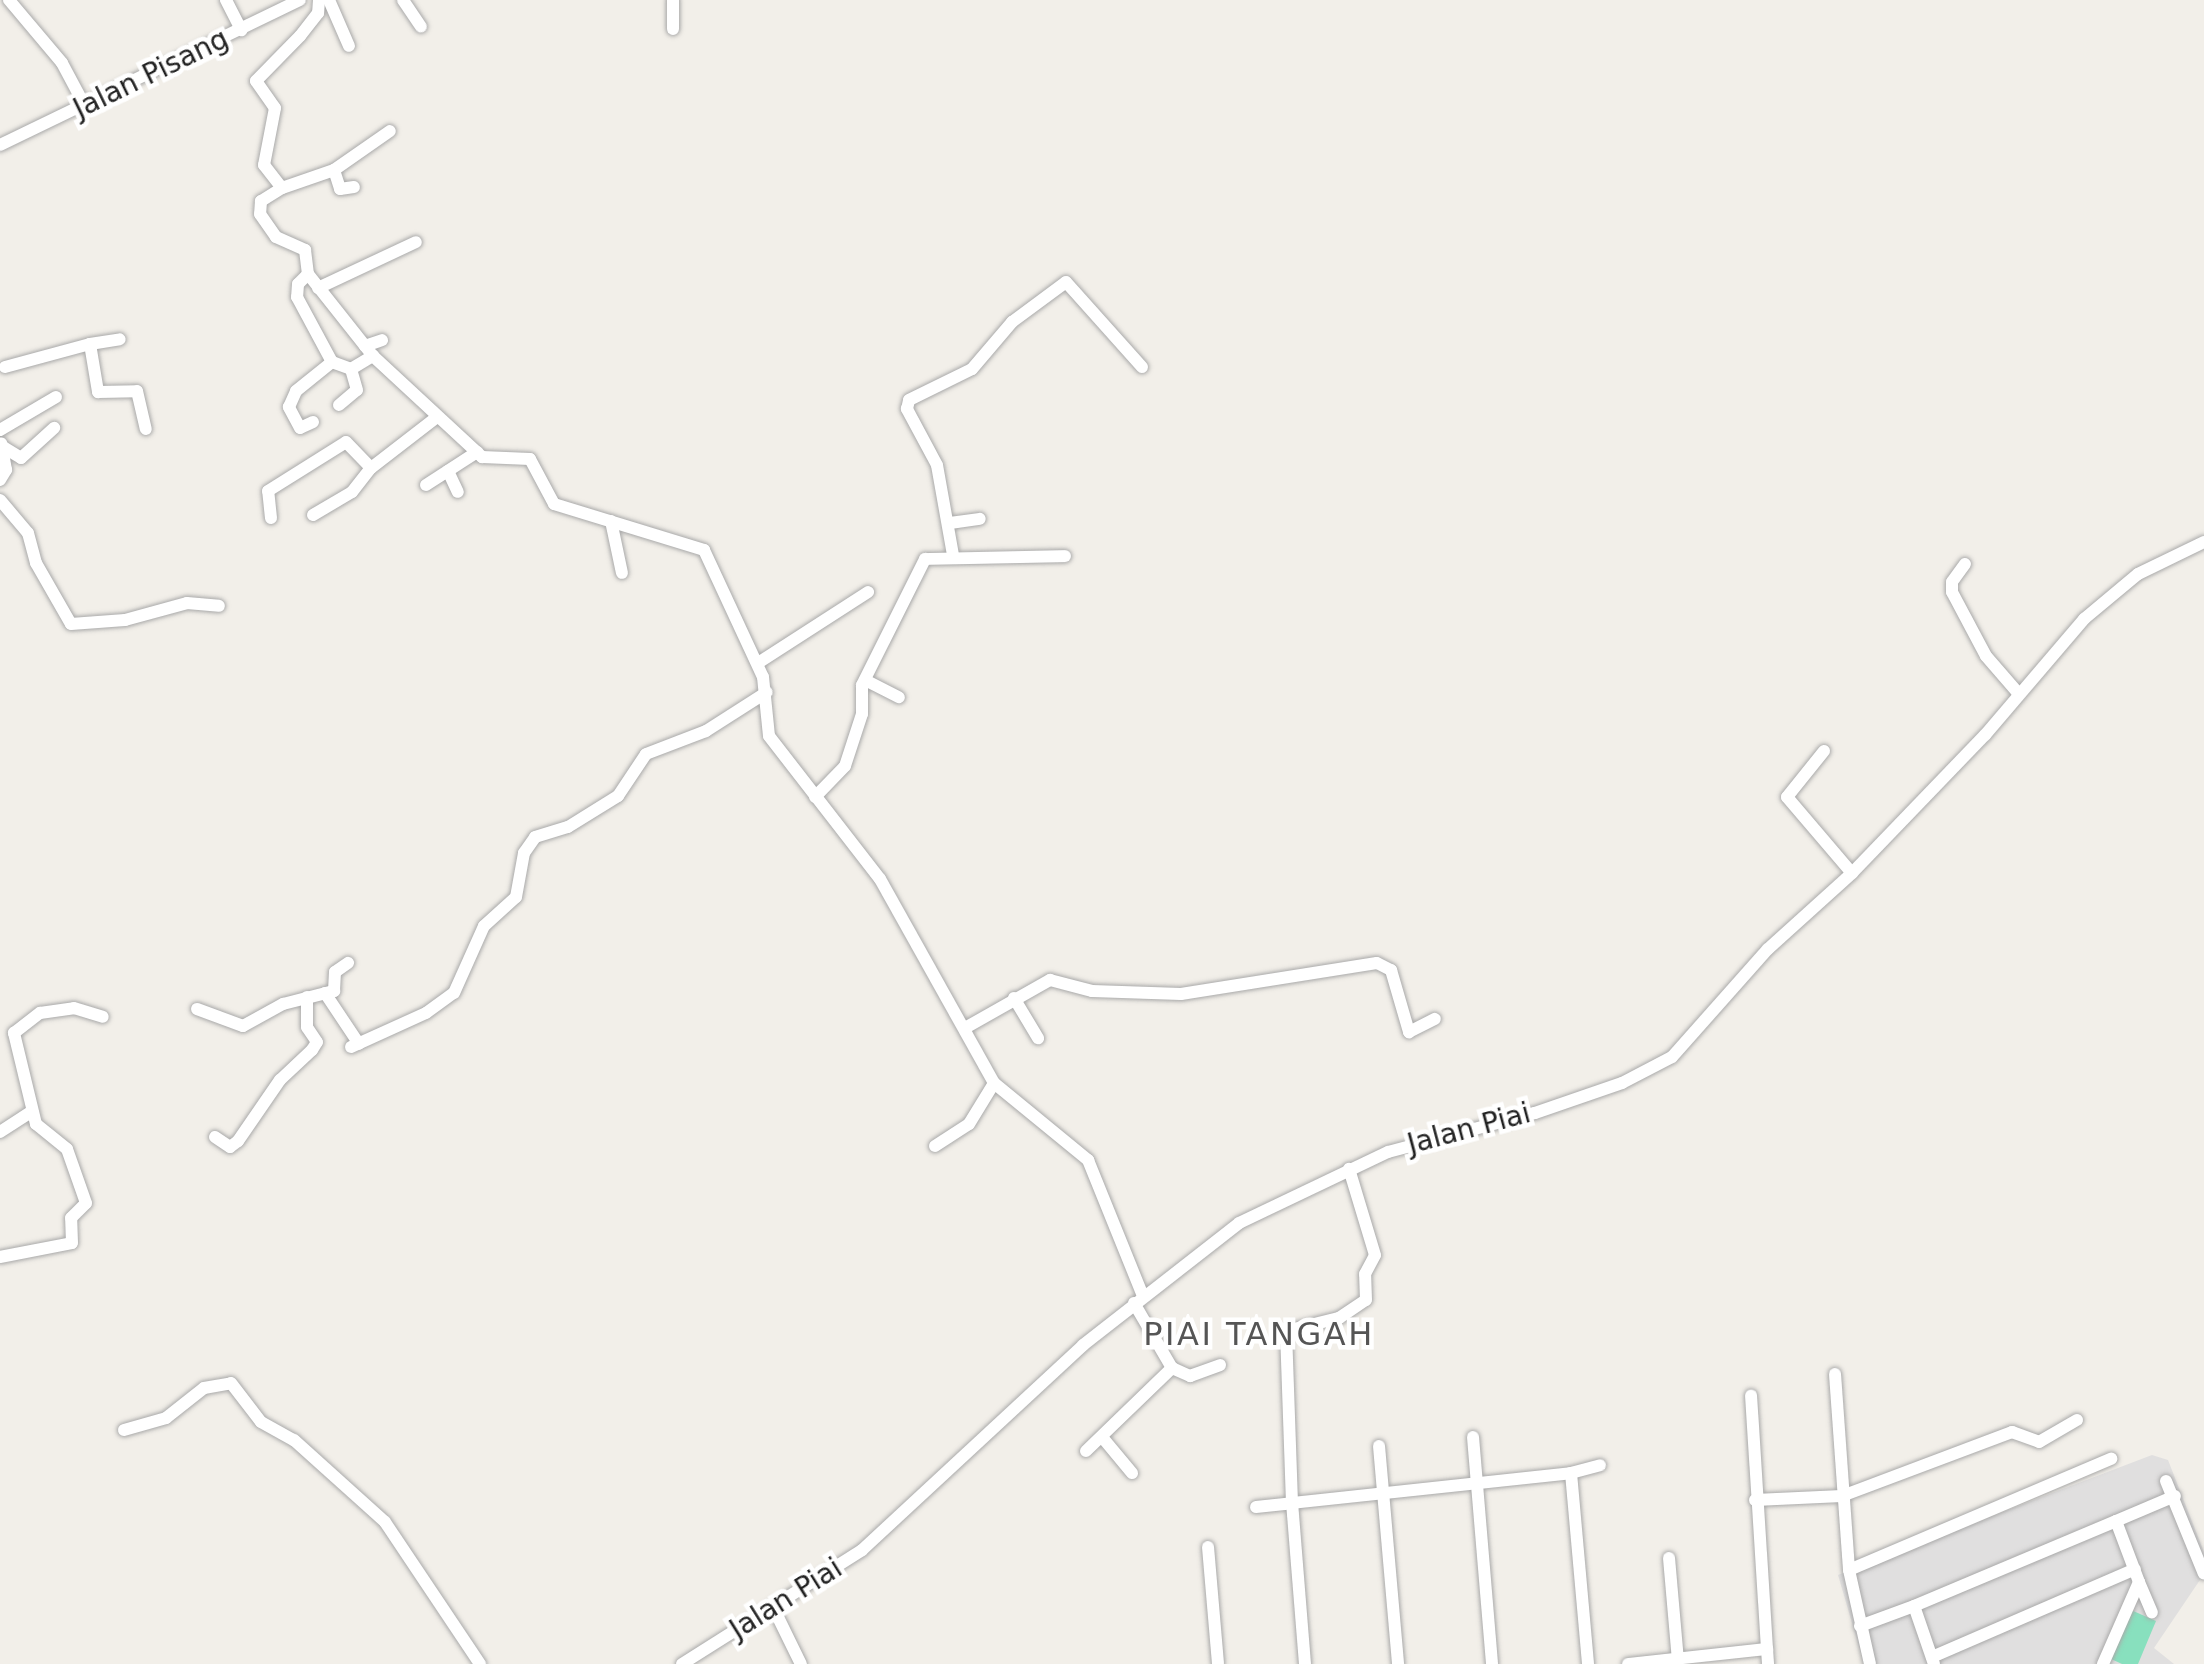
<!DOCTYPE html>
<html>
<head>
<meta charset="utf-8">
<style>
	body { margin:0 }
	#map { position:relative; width:2204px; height:1664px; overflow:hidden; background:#f2efe9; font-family:"DejaVu Sans",sans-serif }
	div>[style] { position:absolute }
	.residential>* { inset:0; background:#e0dfdf }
	.pitch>* { inset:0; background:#88e0be }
	.roads { filter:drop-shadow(0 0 2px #a9a9a9) drop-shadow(0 0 2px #a9a9a9) }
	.minor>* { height:12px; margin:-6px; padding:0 6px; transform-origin:6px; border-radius:6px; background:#fff }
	span { translate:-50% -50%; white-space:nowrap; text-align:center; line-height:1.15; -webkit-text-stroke:9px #fff; paint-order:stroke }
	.street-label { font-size:28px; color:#222 }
	.quarter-label { font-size:32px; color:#555; letter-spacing:2.5px }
</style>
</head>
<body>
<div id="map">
	<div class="residential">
		<div style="clip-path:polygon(2152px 1455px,2168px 1460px,2204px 1552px,2204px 1574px,2154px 1648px,2174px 1664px,1864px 1664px,1838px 1575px)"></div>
	</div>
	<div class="pitch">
		<div style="clip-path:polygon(2131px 1610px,2156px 1621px,2138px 1664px,2122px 1664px,2111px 1659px)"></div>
	</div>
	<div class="roads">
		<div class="minor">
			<div style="left:9px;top:0;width:82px;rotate:49.9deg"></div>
			<div style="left:62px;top:63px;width:49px;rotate:61.9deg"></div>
			<div style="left:226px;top:0;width:34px;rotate:63deg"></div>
			<div style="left:319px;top:0;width:13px;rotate:94deg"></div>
			<div style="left:318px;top:13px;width:29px;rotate:128deg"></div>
			<div style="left:300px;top:36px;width:63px;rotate:134.4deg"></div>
			<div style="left:256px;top:81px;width:33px;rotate:55deg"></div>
			<div style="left:275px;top:108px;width:58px;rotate:100.9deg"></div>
			<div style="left:264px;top:165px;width:29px;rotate:52deg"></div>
			<div style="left:282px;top:188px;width:25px;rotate:148deg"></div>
			<div style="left:261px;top:201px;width:13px;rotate:94deg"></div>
			<div style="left:260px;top:214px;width:28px;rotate:55deg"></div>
			<div style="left:276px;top:237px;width:32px;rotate:24deg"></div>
			<div style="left:305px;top:250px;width:24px;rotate:83deg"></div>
			<div style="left:308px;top:274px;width:105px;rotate:51.6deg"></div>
			<div style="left:373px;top:356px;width:149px;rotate:42.8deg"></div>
			<div style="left:482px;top:457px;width:48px;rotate:2.4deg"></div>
			<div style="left:530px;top:459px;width:51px;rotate:61.9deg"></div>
			<div style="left:554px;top:504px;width:157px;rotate:17deg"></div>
			<div style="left:704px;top:550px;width:140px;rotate:65.1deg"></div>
			<div style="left:763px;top:677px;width:59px;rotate:84.2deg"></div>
			<div style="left:769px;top:736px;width:181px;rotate:52.2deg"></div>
			<div style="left:880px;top:879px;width:234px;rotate:60.8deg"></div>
			<div style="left:994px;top:1083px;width:122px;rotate:39.3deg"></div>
			<div style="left:1088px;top:1160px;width:147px;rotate:68deg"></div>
			<div style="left:329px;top:0;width:50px;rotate:66.5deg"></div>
			<div style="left:403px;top:0;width:32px;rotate:56deg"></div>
			<div style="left:673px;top:0;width:29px;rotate:90deg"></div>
			<div style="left:0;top:145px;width:333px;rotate:-25.8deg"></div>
			<div style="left:334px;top:170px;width:20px;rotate:72deg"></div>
			<div style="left:340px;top:189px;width:14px;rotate:-8deg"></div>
			<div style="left:282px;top:188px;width:55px;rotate:-19.1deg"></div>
			<div style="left:334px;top:170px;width:68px;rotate:-34.9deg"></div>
			<div style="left:308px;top:274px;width:14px;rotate:135deg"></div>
			<div style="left:298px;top:284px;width:13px;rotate:94deg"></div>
			<div style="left:297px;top:297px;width:74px;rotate:61.7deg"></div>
			<div style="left:332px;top:362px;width:20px;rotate:20deg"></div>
			<div style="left:351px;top:369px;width:26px;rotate:-31deg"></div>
			<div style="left:318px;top:288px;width:108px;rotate:-25.1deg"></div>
			<div style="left:90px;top:344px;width:30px;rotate:-9deg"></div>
			<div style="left:365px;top:346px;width:18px;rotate:-19deg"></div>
			<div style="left:5px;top:367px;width:88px;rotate:-15.1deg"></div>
			<div style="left:90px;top:344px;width:49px;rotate:80.5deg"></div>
			<div style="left:98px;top:392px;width:39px;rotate:-1deg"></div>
			<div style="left:137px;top:391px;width:39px;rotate:77deg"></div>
			<div style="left:339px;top:405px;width:23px;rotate:-40deg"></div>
			<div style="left:357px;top:390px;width:22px;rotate:-106deg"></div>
			<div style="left:313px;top:422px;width:14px;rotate:155deg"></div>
			<div style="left:300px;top:428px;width:24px;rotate:-118deg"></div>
			<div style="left:289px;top:407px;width:17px;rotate:-66deg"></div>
			<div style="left:296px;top:391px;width:46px;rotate:-38.9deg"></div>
			<div style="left:0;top:430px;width:65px;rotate:-30.5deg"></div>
			<div style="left:3px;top:447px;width:21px;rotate:31deg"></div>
			<div style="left:21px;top:458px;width:45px;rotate:-42.3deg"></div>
			<div style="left:448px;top:471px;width:23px;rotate:65deg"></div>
			<div style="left:0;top:480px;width:12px;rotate:-59deg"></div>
			<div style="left:6px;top:470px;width:27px;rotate:-100deg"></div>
			<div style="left:426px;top:485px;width:61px;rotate:-32.9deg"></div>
			<div style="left:0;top:500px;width:43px;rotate:49.7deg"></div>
			<div style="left:28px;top:533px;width:31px;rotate:75deg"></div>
			<div style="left:36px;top:563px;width:70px;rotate:60.2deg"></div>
			<div style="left:71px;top:624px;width:54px;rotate:-4.2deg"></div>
			<div style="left:125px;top:620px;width:64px;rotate:-15.3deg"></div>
			<div style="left:187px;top:603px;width:32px;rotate:5deg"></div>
			<div style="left:313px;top:515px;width:45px;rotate:-30.5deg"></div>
			<div style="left:352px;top:492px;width:31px;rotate:-52deg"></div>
			<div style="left:371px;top:468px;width:83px;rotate:-37.7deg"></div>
			<div style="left:271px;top:518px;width:27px;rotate:-96deg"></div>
			<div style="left:268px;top:491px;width:92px;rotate:-32.1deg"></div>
			<div style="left:346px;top:442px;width:36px;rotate:46deg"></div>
			<div style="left:611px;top:521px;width:53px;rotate:78.1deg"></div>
			<div style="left:950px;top:523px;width:30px;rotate:-8deg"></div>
			<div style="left:953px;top:555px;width:91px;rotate:-100.1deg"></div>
			<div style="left:937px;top:465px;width:64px;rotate:-118.2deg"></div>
			<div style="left:907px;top:409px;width:9px;rotate:-77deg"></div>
			<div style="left:909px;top:400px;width:70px;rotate:-26.2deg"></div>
			<div style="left:972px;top:369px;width:62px;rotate:-49.6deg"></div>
			<div style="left:1012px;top:322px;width:67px;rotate:-36.5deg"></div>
			<div style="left:1066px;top:282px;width:114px;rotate:48.2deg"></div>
			<div style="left:1965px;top:564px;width:22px;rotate:126deg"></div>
			<div style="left:1952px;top:582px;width:10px;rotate:90deg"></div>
			<div style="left:1952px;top:592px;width:72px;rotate:62deg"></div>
			<div style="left:1986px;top:656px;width:49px;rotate:49.1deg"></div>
			<div style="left:758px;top:663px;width:131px;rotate:-32.8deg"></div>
			<div style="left:865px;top:680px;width:38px;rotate:27deg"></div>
			<div style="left:1824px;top:751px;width:59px;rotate:128.8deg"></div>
			<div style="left:1787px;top:797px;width:100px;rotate:49.5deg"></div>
			<div style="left:815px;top:797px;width:43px;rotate:-45.9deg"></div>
			<div style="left:845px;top:766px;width:55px;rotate:-71.9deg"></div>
			<div style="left:862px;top:714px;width:29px;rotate:-90deg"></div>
			<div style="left:862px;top:685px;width:141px;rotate:-63.4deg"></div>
			<div style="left:925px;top:559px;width:140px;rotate:-1.2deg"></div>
			<div style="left:325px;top:993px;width:61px;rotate:56.3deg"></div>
			<div style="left:1014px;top:998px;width:47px;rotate:59deg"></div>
			<div style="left:197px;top:1009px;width:49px;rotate:20.3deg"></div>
			<div style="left:243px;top:1026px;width:46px;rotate:-28.8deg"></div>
			<div style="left:283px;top:1004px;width:53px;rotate:-14.3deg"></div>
			<div style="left:334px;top:991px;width:19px;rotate:-87deg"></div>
			<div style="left:335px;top:972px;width:16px;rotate:-35deg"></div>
			<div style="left:965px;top:1028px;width:98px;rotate:-29.5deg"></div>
			<div style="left:1050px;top:980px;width:43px;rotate:14.7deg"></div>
			<div style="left:1092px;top:991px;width:89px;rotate:1.9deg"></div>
			<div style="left:1181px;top:994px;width:198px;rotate:-9deg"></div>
			<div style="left:1377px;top:963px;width:16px;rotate:27deg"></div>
			<div style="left:1391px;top:970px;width:65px;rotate:73.8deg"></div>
			<div style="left:1409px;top:1032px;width:29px;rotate:-27deg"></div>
			<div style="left:351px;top:1047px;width:82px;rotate:-24.4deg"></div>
			<div style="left:426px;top:1013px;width:34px;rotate:-36deg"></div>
			<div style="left:454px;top:993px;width:73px;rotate:-65.9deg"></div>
			<div style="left:484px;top:926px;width:43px;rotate:-42.2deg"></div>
			<div style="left:516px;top:897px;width:45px;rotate:-79.7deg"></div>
			<div style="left:524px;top:853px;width:19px;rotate:-55deg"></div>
			<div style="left:535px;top:837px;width:34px;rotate:-17deg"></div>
			<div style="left:568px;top:827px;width:59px;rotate:-31.8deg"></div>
			<div style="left:618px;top:796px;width:50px;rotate:-56.3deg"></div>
			<div style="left:646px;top:754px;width:64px;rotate:-21deg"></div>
			<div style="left:706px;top:731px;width:72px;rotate:-32.6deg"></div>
			<div style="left:0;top:1132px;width:37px;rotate:-33deg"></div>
			<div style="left:215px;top:1137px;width:18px;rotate:34deg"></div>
			<div style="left:230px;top:1147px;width:10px;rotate:-37deg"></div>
			<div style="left:238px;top:1141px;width:74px;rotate:-55.5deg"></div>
			<div style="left:280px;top:1080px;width:44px;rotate:-43.2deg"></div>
			<div style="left:312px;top:1050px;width:9px;rotate:-58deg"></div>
			<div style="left:317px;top:1042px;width:18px;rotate:-124deg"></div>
			<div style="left:307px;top:1027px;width:30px;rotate:-90deg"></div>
			<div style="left:935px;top:1146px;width:40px;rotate:-32.9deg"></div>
			<div style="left:969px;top:1124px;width:48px;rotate:-58.6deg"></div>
			<div style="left:0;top:1257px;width:73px;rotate:-11deg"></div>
			<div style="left:72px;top:1243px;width:25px;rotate:-92deg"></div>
			<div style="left:71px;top:1218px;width:21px;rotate:-45deg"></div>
			<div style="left:86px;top:1203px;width:57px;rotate:-109.4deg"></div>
			<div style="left:67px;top:1149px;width:40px;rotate:-141deg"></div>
			<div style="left:36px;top:1124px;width:94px;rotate:-103.6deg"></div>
			<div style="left:14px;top:1033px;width:33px;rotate:-38deg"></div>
			<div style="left:40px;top:1013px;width:34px;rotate:-8deg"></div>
			<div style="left:74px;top:1008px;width:30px;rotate:17deg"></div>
			<div style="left:1134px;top:1303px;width:75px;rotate:59.7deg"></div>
			<div style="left:1835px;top:1374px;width:196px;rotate:85.9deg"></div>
			<div style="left:1849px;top:1570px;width:285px;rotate:-23deg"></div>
			<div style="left:124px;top:1430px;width:44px;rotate:-15.9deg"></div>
			<div style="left:166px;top:1418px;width:48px;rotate:-38.3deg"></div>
			<div style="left:204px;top:1388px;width:27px;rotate:-10deg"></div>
			<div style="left:231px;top:1383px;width:49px;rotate:52.4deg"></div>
			<div style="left:261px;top:1422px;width:38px;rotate:29deg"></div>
			<div style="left:294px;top:1440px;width:122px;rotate:42deg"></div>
			<div style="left:385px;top:1522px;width:171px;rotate:56.2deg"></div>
			<div style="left:1102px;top:1437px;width:47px;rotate:50.2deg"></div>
			<div style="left:1473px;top:1437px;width:228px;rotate:85.2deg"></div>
			<div style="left:1379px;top:1446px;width:219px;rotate:85deg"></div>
			<div style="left:1086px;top:1451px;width:120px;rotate:-44deg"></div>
			<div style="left:1172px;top:1368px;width:20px;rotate:24deg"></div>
			<div style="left:1190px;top:1376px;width:32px;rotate:-20deg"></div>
			<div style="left:1571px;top:1473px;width:30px;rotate:-15deg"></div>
			<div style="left:2166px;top:1481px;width:100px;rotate:67.8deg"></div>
			<div style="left:1755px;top:1500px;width:87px;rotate:-2.6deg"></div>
			<div style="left:1842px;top:1496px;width:182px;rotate:-20.6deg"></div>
			<div style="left:2012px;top:1432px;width:29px;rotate:20deg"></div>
			<div style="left:2039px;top:1442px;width:44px;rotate:-30.1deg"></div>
			<div style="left:1256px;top:1507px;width:36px;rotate:-6deg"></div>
			<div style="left:1292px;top:1503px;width:172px;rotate:-92deg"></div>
			<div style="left:1286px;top:1331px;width:55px;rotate:-13.8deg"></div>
			<div style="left:1339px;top:1318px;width:32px;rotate:-34deg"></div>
			<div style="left:1366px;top:1300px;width:26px;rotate:-92deg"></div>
			<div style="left:1365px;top:1274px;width:21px;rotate:-62deg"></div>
			<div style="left:1375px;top:1255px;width:90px;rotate:-106.8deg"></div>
			<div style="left:2116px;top:1521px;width:64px;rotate:-23deg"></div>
			<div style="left:1208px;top:1547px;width:117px;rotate:85.1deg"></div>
			<div style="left:1669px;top:1558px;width:102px;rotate:85deg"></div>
			<div style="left:1849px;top:1570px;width:96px;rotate:77.4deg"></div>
			<div style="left:2139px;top:1582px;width:33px;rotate:67deg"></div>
			<div style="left:774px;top:1609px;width:61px;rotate:63.9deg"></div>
			<div style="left:1860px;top:1626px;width:58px;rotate:-20.3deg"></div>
			<div style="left:1767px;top:1649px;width:15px;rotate:86deg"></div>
			<div style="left:1932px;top:1657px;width:221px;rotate:-23.4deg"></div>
			<div style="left:682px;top:1664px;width:213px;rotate:-32.3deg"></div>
			<div style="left:862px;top:1550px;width:301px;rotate:-42.8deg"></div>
			<div style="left:1083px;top:1345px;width:198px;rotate:-38deg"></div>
			<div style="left:1239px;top:1223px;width:165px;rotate:-25.5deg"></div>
			<div style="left:1388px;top:1152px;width:152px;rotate:-14.9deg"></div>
			<div style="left:1535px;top:1113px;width:92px;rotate:-19deg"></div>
			<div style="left:1622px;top:1083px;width:56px;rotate:-27.5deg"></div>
			<div style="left:1672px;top:1057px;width:144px;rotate:-48.4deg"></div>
			<div style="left:1768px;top:949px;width:113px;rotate:-42.1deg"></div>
			<div style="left:1852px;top:873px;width:192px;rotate:-46.1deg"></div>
			<div style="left:1985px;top:735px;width:153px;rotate:-49.5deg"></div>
			<div style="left:2084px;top:619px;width:70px;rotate:-39.8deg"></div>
			<div style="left:2138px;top:574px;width:73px;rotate:-25.9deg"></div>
			<div style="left:1305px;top:1664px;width:162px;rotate:-94.6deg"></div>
			<div style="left:1292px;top:1503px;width:281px;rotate:-6.1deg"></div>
			<div style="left:1571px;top:1473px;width:192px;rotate:84.9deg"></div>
			<div style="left:1628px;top:1664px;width:140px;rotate:-6.2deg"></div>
			<div style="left:1767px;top:1649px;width:254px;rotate:-93.6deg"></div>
			<div style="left:1934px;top:1664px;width:61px;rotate:-109deg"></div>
			<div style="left:1914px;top:1606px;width:219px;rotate:-22.8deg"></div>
			<div style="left:2116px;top:1521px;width:65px;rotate:69.3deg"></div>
			<div style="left:2139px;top:1582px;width:90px;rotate:113.7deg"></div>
		</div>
	</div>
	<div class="street-label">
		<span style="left:151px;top:74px;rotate:-26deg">Jalan Pisang</span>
		<span style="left:1469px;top:1129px;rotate:-15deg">Jalan Piai</span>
		<span style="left:786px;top:1599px;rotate:-32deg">Jalan Piai</span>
	</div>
	<div class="quarter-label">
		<span style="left:1259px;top:1334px">PIAI TANGAH</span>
	</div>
</div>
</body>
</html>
